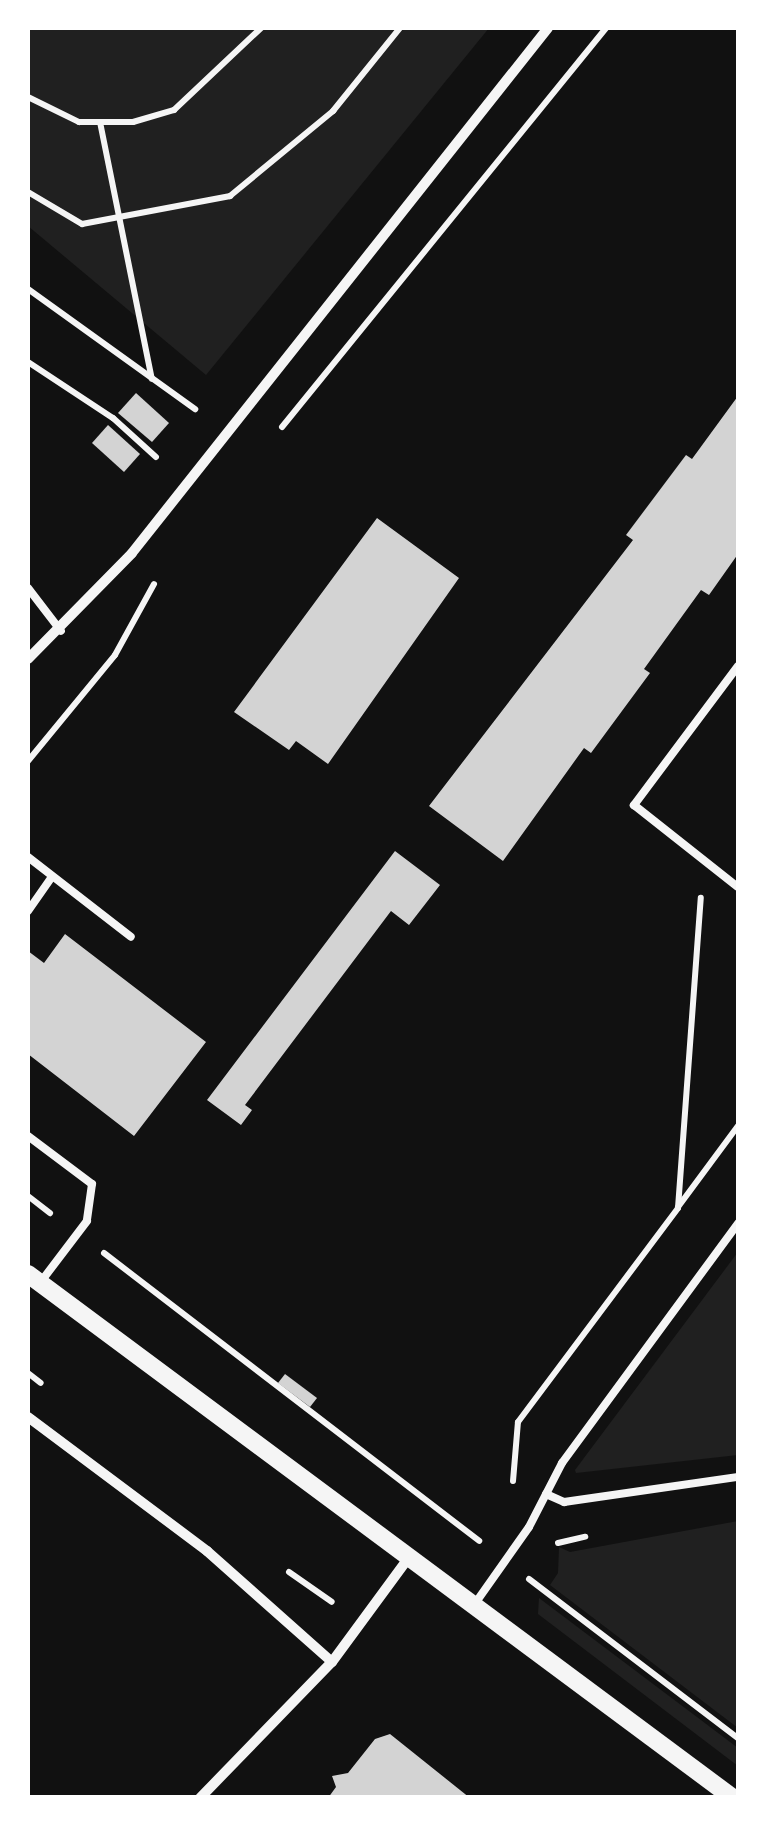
<!DOCTYPE html>
<html>
<head>
<meta charset="utf-8">
<style>
	body { margin:0 }
	#map { position:relative; width:766px; height:1825px; overflow:hidden; background:#111; font-family:Cabin,sans-serif }
	div>[style] { position:absolute }
	.green>* { inset:0; background:#202020 }
	.building>* { inset:0; background:#d3d3d3 }
	.path>* { height:6px; margin:-3px; padding:0 3px; transform-origin:3px; border-radius:3px; background:#f5f5f5 }
	.service>* { height:8px; margin:-4px; padding:0 4px; transform-origin:4px; border-radius:4px; background:#f5f5f5 }
	.minor>* { height:10px; margin:-5px; padding:0 5px; transform-origin:5px; border-radius:5px; background:#f5f5f5 }
	.tertiary>* { height:18px; margin:-9px; padding:0 9px; transform-origin:9px; border-radius:9px; background:#f5f5f5 }
	span { translate:-50% -50%; white-space:nowrap; text-align:center; line-height:1.15; -webkit-text-stroke:8px #fff; paint-order:stroke }
	.frame { position:absolute; inset:0; border:30px solid #fff; pointer-events:none }
</style>
</head>
<body>
<div id="map">
	<div class="green">
		<div style="clip-path:polygon(28px 28px,489px 28px,206px 375px,28px 226px)"></div>
		<div style="clip-path:polygon(738px 1252px,738px 1455px,576px 1473px,575px 1470px)"></div>
		<div style="clip-path:polygon(738px 1521px,738px 1728px,550px 1585px,558px 1573px,559px 1547px,570px 1552px)"></div>
		<div style="clip-path:polygon(539px 1598px,738px 1748px,738px 1766px,538px 1614px)"></div>
	</div>
	<div class="building">
		<div style="clip-path:polygon(136px 393px,169px 423px,152px 442px,118px 413px)"></div>
		<div style="clip-path:polygon(738px 396px,738px 554px,709px 595px,701px 590px,644px 669px,650px 673px,591px 753px,584px 748px,503px 861px,429px 806px,633px 540px,626px 535px,686px 455px,692px 459px)"></div>
		<div style="clip-path:polygon(108px 425px,140px 454px,124px 472px,92px 443px)"></div>
		<div style="clip-path:polygon(377px 518px,459px 578px,328px 764px,296px 741px,289px 750px,234px 712px)"></div>
		<div style="clip-path:polygon(395px 851px,440px 885px,409px 925px,391px 911px,245px 1105px,252px 1110px,241px 1125px,207px 1100px)"></div>
		<div style="clip-path:polygon(65px 934px,206px 1042px,134px 1136px,28px 1054px,28px 951px,44px 963px)"></div>
		<div style="clip-path:polygon(285px 1374px,317px 1398px,310px 1407px,278px 1383px)"></div>
		<div style="clip-path:polygon(390px 1734px,470px 1798px,328px 1798px,336px 1787px,332px 1776px,348px 1773px,375px 1739px)"></div>
	</div>
	<div class="path">
		<div style="left:28px;top:97px;width:57px;rotate:26.1deg"></div>
		<div style="left:79px;top:122px;width:54px"></div>
		<div style="left:133px;top:122px;width:43px;rotate:-16.3deg"></div>
		<div style="left:174px;top:110px;width:120px;rotate:-43.3deg"></div>
		<div style="left:100px;top:122px;width:262px;rotate:78.6deg"></div>
		<div style="left:28px;top:192px;width:63px;rotate:30.7deg"></div>
		<div style="left:82px;top:224px;width:151px;rotate:-10.7deg"></div>
		<div style="left:230px;top:196px;width:134px;rotate:-39.5deg"></div>
		<div style="left:333px;top:111px;width:107px;rotate:-51.1deg"></div>
		<div style="left:28px;top:289px;width:206px;rotate:35.7deg"></div>
		<div style="left:28px;top:362px;width:102px;rotate:33.4deg"></div>
		<div style="left:113px;top:418px;width:58px;rotate:42.2deg"></div>
		<div style="left:282px;top:427px;width:514px;rotate:-50.92deg"></div>
		<div style="left:28px;top:761px;width:137px;rotate:-50.6deg"></div>
		<div style="left:115px;top:655px;width:81px;rotate:-61.2deg"></div>
		<div style="left:28px;top:1196px;width:28px;rotate:38deg"></div>
		<div style="left:678px;top:1207px;width:101px;rotate:-53.5deg"></div>
		<div style="left:104px;top:1253px;width:473px;rotate:37.5deg"></div>
		<div style="left:28px;top:1373px;width:16px;rotate:38deg"></div>
		<div style="left:513px;top:1481px;width:59px;rotate:-85.2deg"></div>
		<div style="left:518px;top:1422px;width:267px;rotate:-53.2deg"></div>
		<div style="left:678px;top:1208px;width:311px;rotate:-85.8deg"></div>
		<div style="left:558px;top:1543px;width:28px;rotate:-13deg"></div>
		<div style="left:289px;top:1572px;width:52px;rotate:34.9deg"></div>
		<div style="left:529px;top:1579px;width:263px;rotate:37.3deg"></div>
	</div>
	<div class="service">
		<div style="left:28px;top:588px;width:54px;rotate:52.5deg"></div>
		<div style="left:738px;top:666px;width:174px;rotate:126.8deg"></div>
		<div style="left:634px;top:805px;width:132px;rotate:38.3deg"></div>
		<div style="left:28px;top:857px;width:130px;rotate:37.8deg"></div>
		<div style="left:28px;top:911px;width:39px;rotate:-55deg"></div>
		<div style="left:28px;top:1136px;width:80px;rotate:36.9deg"></div>
		<div style="left:92px;top:1184px;width:37px;rotate:98deg"></div>
		<div style="left:87px;top:1221px;width:78px;rotate:127.2deg"></div>
		<div style="left:546px;top:1494px;width:20px;rotate:24deg"></div>
		<div style="left:564px;top:1502px;width:176px;rotate:-8.2deg"></div>
		<div style="left:474px;top:1605px;width:95px;rotate:-54.8deg"></div>
		<div style="left:529px;top:1527px;width:72px;rotate:-62.7deg"></div>
		<div style="left:562px;top:1463px;width:298px;rotate:-53.7deg"></div>
	</div>
	<div class="minor">
		<div style="left:28px;top:659px;width:148px;rotate:-45.5deg"></div>
		<div style="left:132px;top:553px;width:670px;rotate:-51.61deg"></div>
		<div style="left:28px;top:1417px;width:224px;rotate:36.8deg"></div>
		<div style="left:207px;top:1551px;width:167px;rotate:41.6deg"></div>
		<div style="left:200px;top:1798px;width:190px;rotate:-45.9deg"></div>
		<div style="left:332px;top:1662px;width:130px;rotate:-53.7deg"></div>
	</div>
	<div class="tertiary">
		<div style="left:28px;top:1274px;width:878px;rotate:36.62deg"></div>
	</div>
	<div class="frame"></div>
</div>
</body>
</html>
